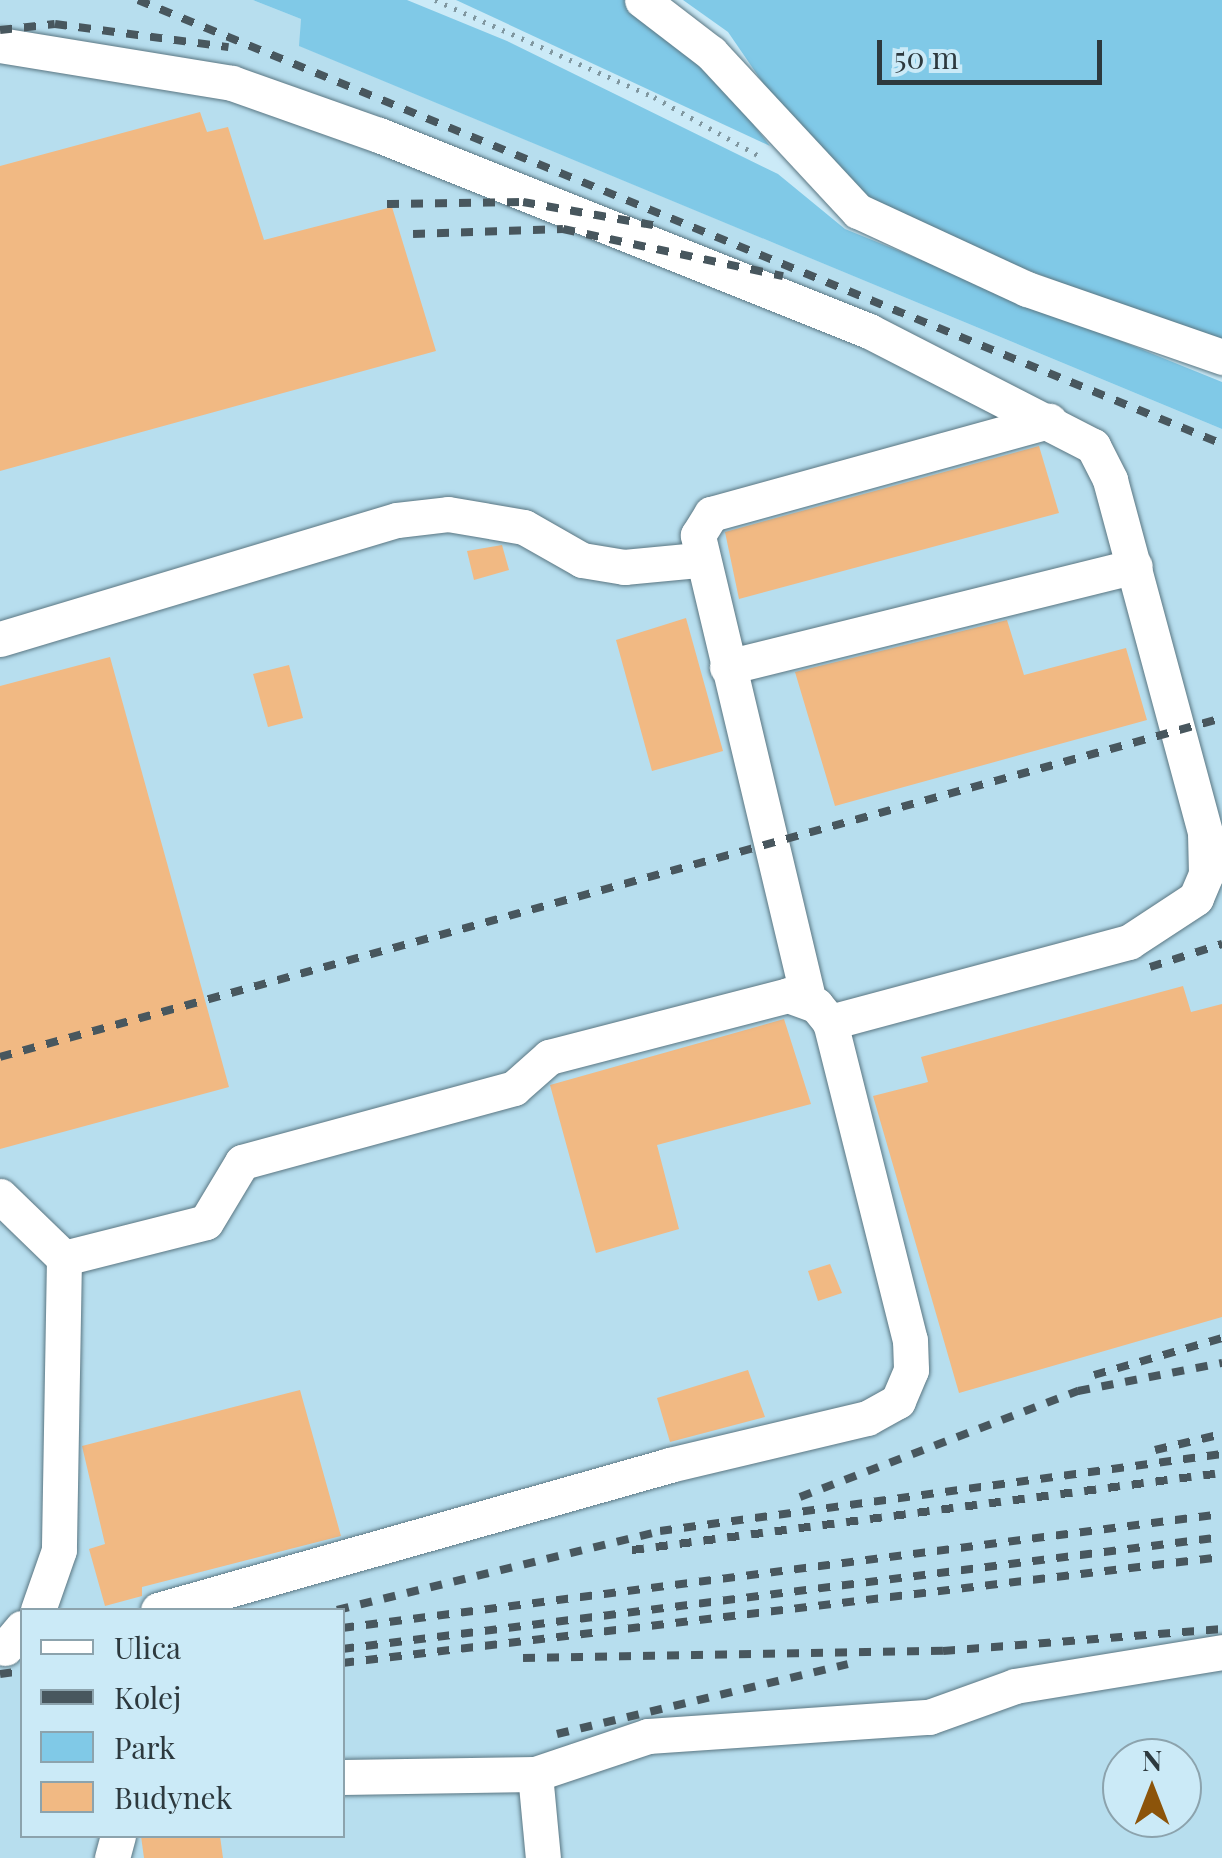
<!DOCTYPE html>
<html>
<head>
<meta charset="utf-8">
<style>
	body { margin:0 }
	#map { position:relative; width:1222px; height:1858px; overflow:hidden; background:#cbeaf7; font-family:"Playfair Display",serif }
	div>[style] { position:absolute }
	.built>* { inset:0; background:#b7deee }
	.green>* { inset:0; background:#80c9e7 }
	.building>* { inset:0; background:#f1b983 }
	.path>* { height:5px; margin-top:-2.5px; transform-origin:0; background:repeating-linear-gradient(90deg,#8097a0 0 2.5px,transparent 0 10.5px) }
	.roads { filter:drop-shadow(0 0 2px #5a7682) drop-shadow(0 0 2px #5a7682) }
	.minor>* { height:35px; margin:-17.5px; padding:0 17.5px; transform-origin:17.5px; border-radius:17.5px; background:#fff }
	.rail>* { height:8px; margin-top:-4px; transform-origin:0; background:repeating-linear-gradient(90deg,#48575e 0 12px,transparent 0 24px) }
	span { translate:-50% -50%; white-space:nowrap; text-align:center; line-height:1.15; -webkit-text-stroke:8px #cbeaf7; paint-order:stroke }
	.legend { position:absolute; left:20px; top:1608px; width:325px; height:230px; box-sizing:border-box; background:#cbeaf7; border:2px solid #8ca3ad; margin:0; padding:12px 18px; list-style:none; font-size:30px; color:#2d393e }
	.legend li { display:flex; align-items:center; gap:20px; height:50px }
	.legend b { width:50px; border:2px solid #8ca3ad }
	.north { position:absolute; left:1102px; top:1738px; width:100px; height:100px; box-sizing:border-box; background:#cbeaf7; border:2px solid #8ca3ad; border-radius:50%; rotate:0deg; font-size:28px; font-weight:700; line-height:40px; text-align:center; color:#2d393e }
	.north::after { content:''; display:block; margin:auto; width:35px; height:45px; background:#8c540a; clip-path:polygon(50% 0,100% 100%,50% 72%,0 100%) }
	.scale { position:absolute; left:877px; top:40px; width:225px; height:45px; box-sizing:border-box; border:5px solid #2d393e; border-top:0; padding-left:12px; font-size:30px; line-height:35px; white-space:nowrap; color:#2d393e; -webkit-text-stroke:8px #cbeaf7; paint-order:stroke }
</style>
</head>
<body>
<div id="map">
	<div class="built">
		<div style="clip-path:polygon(evenodd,0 0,253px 0,301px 19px,300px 46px,1222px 429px,1222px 1858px,0 1858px,0 0,22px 1610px,342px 1610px,342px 1836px,22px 1836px,22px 1610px,0 0,1122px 1758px,1182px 1758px,1182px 1818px,1122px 1818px,1122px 1758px)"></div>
	</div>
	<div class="green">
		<div style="clip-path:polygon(253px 0,407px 0,507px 41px,778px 174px,845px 229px,1222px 382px,1222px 429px,299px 46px,301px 19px)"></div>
		<div style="clip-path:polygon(456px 0,627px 0,706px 63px,770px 146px)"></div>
		<div style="clip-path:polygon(683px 0,1222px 0,1222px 346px,867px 207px,796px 131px,728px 32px)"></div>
	</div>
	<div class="building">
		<div style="clip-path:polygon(200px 112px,207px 132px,228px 127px,264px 240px,392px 207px,436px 351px,0 471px,0 166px)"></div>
		<div style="clip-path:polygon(1039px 446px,1059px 513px,739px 599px,725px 532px)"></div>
		<div style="clip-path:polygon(502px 545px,509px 570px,474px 580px,467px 551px)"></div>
		<div style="clip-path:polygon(686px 618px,723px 751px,652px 771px,616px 640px)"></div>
		<div style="clip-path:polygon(1007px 620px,1024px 675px,1126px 648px,1147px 720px,835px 806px,795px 672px)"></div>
		<div style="clip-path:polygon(110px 657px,229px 1087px,0 1149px,0 686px)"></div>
		<div style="clip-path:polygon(289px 665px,303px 718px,268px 727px,253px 674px)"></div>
		<div style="clip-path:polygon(1183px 986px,1191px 1012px,1222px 1004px,1222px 1317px,959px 1393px,873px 1096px,928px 1082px,921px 1057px)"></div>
		<div style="clip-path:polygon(784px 1019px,811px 1104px,657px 1145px,679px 1229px,596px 1253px,550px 1085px)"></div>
		<div style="clip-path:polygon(830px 1264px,842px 1293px,818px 1301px,808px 1271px)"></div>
		<div style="clip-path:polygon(748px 1370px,765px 1417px,670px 1442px,657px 1398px)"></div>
		<div style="clip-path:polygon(300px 1390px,341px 1536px,142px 1587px,142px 1596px,105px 1606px,89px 1549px,105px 1544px,82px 1446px)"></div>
		<div style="clip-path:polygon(141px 1836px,220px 1836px,223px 1858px,144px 1858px)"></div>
	</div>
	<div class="path">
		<div style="left:435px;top:0;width:240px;rotate:23.9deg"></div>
		<div style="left:654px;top:97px;width:123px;rotate:29.3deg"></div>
	</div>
	<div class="roads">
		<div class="minor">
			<div style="left:642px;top:0;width:87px;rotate:37.5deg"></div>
			<div style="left:711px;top:53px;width:216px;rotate:47.1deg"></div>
			<div style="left:858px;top:211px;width:186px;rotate:24.8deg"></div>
			<div style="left:1027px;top:289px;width:207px;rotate:19.2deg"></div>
			<div style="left:0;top:45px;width:235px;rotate:9.3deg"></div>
			<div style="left:232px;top:83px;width:156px;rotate:19.5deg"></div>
			<div style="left:379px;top:135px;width:528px;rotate:21.8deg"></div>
			<div style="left:869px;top:331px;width:252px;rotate:27.2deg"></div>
			<div style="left:1093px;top:446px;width:38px;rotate:63deg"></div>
			<div style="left:1110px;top:480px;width:366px;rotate:74.9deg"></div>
			<div style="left:1205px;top:833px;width:41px;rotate:88.6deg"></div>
			<div style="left:1206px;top:874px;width:26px;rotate:113deg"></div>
			<div style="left:1196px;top:898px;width:80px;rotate:146.7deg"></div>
			<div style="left:1129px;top:942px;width:310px;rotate:165deg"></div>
			<div style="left:0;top:639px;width:414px;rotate:-16.7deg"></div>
			<div style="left:397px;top:520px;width:51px;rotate:-6.7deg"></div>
			<div style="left:448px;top:514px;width:77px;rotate:9.7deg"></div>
			<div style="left:524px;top:527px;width:67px;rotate:29.6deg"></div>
			<div style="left:582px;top:560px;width:43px;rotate:9.5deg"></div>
			<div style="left:624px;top:567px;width:74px;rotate:-5.4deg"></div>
			<div style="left:727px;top:667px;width:420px;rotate:-13.9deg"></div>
			<div style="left:809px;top:1002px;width:480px;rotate:-103.4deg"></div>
			<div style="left:698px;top:535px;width:25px;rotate:-58deg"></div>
			<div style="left:711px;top:514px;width:351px;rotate:-15.4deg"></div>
			<div style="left:0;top:1196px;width:89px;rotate:44.1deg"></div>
			<div style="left:64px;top:1258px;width:292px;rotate:91deg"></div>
			<div style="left:59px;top:1550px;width:64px;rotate:109.3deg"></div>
			<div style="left:64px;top:1258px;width:146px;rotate:-14.2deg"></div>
			<div style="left:206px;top:1222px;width:70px;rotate:-59deg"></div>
			<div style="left:242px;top:1162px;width:282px;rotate:-15.2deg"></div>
			<div style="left:514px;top:1088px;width:47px;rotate:-41.5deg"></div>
			<div style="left:549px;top:1057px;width:247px;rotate:-14.5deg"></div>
			<div style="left:788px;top:995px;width:30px;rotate:20deg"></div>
			<div style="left:816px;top:1005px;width:22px;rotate:51deg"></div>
			<div style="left:830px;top:1022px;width:328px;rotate:75.9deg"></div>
			<div style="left:910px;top:1340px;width:30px;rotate:88deg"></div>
			<div style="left:911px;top:1370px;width:34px;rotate:113deg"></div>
			<div style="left:898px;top:1401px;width:35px;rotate:151deg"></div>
			<div style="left:867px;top:1418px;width:203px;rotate:166.6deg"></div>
			<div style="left:670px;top:1465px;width:532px;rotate:164.19deg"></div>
			<div style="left:5px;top:1648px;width:26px;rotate:-50deg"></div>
			<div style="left:535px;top:1774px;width:84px;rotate:84.6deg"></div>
			<div style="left:342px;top:1777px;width:193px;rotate:-0.9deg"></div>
			<div style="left:535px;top:1774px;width:119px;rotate:-18.6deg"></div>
			<div style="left:648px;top:1736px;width:282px;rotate:-3.9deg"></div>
			<div style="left:929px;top:1717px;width:91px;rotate:-19.8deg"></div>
			<div style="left:1015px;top:1686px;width:210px;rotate:-9.3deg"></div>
			<div style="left:112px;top:1858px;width:23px;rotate:-75deg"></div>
		</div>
	</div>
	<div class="rail">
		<div style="left:138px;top:0;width:1171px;rotate:22.27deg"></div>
		<div style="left:0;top:30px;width:55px;rotate:-6.2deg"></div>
		<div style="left:55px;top:24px;width:175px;rotate:7.6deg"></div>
		<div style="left:387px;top:204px;width:136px;rotate:-0.8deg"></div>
		<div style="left:523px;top:202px;width:143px;rotate:10.1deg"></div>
		<div style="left:413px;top:234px;width:150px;rotate:-1.9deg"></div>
		<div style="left:563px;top:229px;width:225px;rotate:12.1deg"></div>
		<div style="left:1150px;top:967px;width:76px;rotate:-17.7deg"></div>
		<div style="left:0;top:1057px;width:1268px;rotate:-15.5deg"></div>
		<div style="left:1094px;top:1375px;width:133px;rotate:-16.1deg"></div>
		<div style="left:1155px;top:1450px;width:69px;rotate:-13.4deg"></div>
		<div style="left:800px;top:1497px;width:298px;rotate:-20.9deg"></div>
		<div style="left:1078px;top:1391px;width:147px;rotate:-11deg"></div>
		<div style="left:632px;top:1550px;width:595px;rotate:-7.44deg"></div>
		<div style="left:337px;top:1610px;width:333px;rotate:-13.7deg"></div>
		<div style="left:660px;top:1531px;width:567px;rotate:-7.8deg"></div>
		<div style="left:342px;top:1628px;width:887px;rotate:-7.38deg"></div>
		<div style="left:342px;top:1649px;width:887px;rotate:-7.25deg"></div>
		<div style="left:523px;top:1658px;width:420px;rotate:-1deg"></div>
		<div style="left:943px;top:1651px;width:280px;rotate:-4.5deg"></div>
		<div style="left:342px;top:1663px;width:886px;rotate:-6.87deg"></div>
		<div style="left:0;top:1674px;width:22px;rotate:-8deg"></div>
		<div style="left:557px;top:1734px;width:299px;rotate:-13.5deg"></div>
	</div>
	<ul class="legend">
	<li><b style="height:12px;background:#fff"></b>Ulica</li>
	<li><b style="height:12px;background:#48575e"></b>Kolej</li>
	<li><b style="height:28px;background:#80c9e7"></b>Park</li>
	<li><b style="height:28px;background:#f1b983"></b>Budynek</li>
	</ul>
	<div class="north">N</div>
	<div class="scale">50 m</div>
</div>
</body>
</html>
